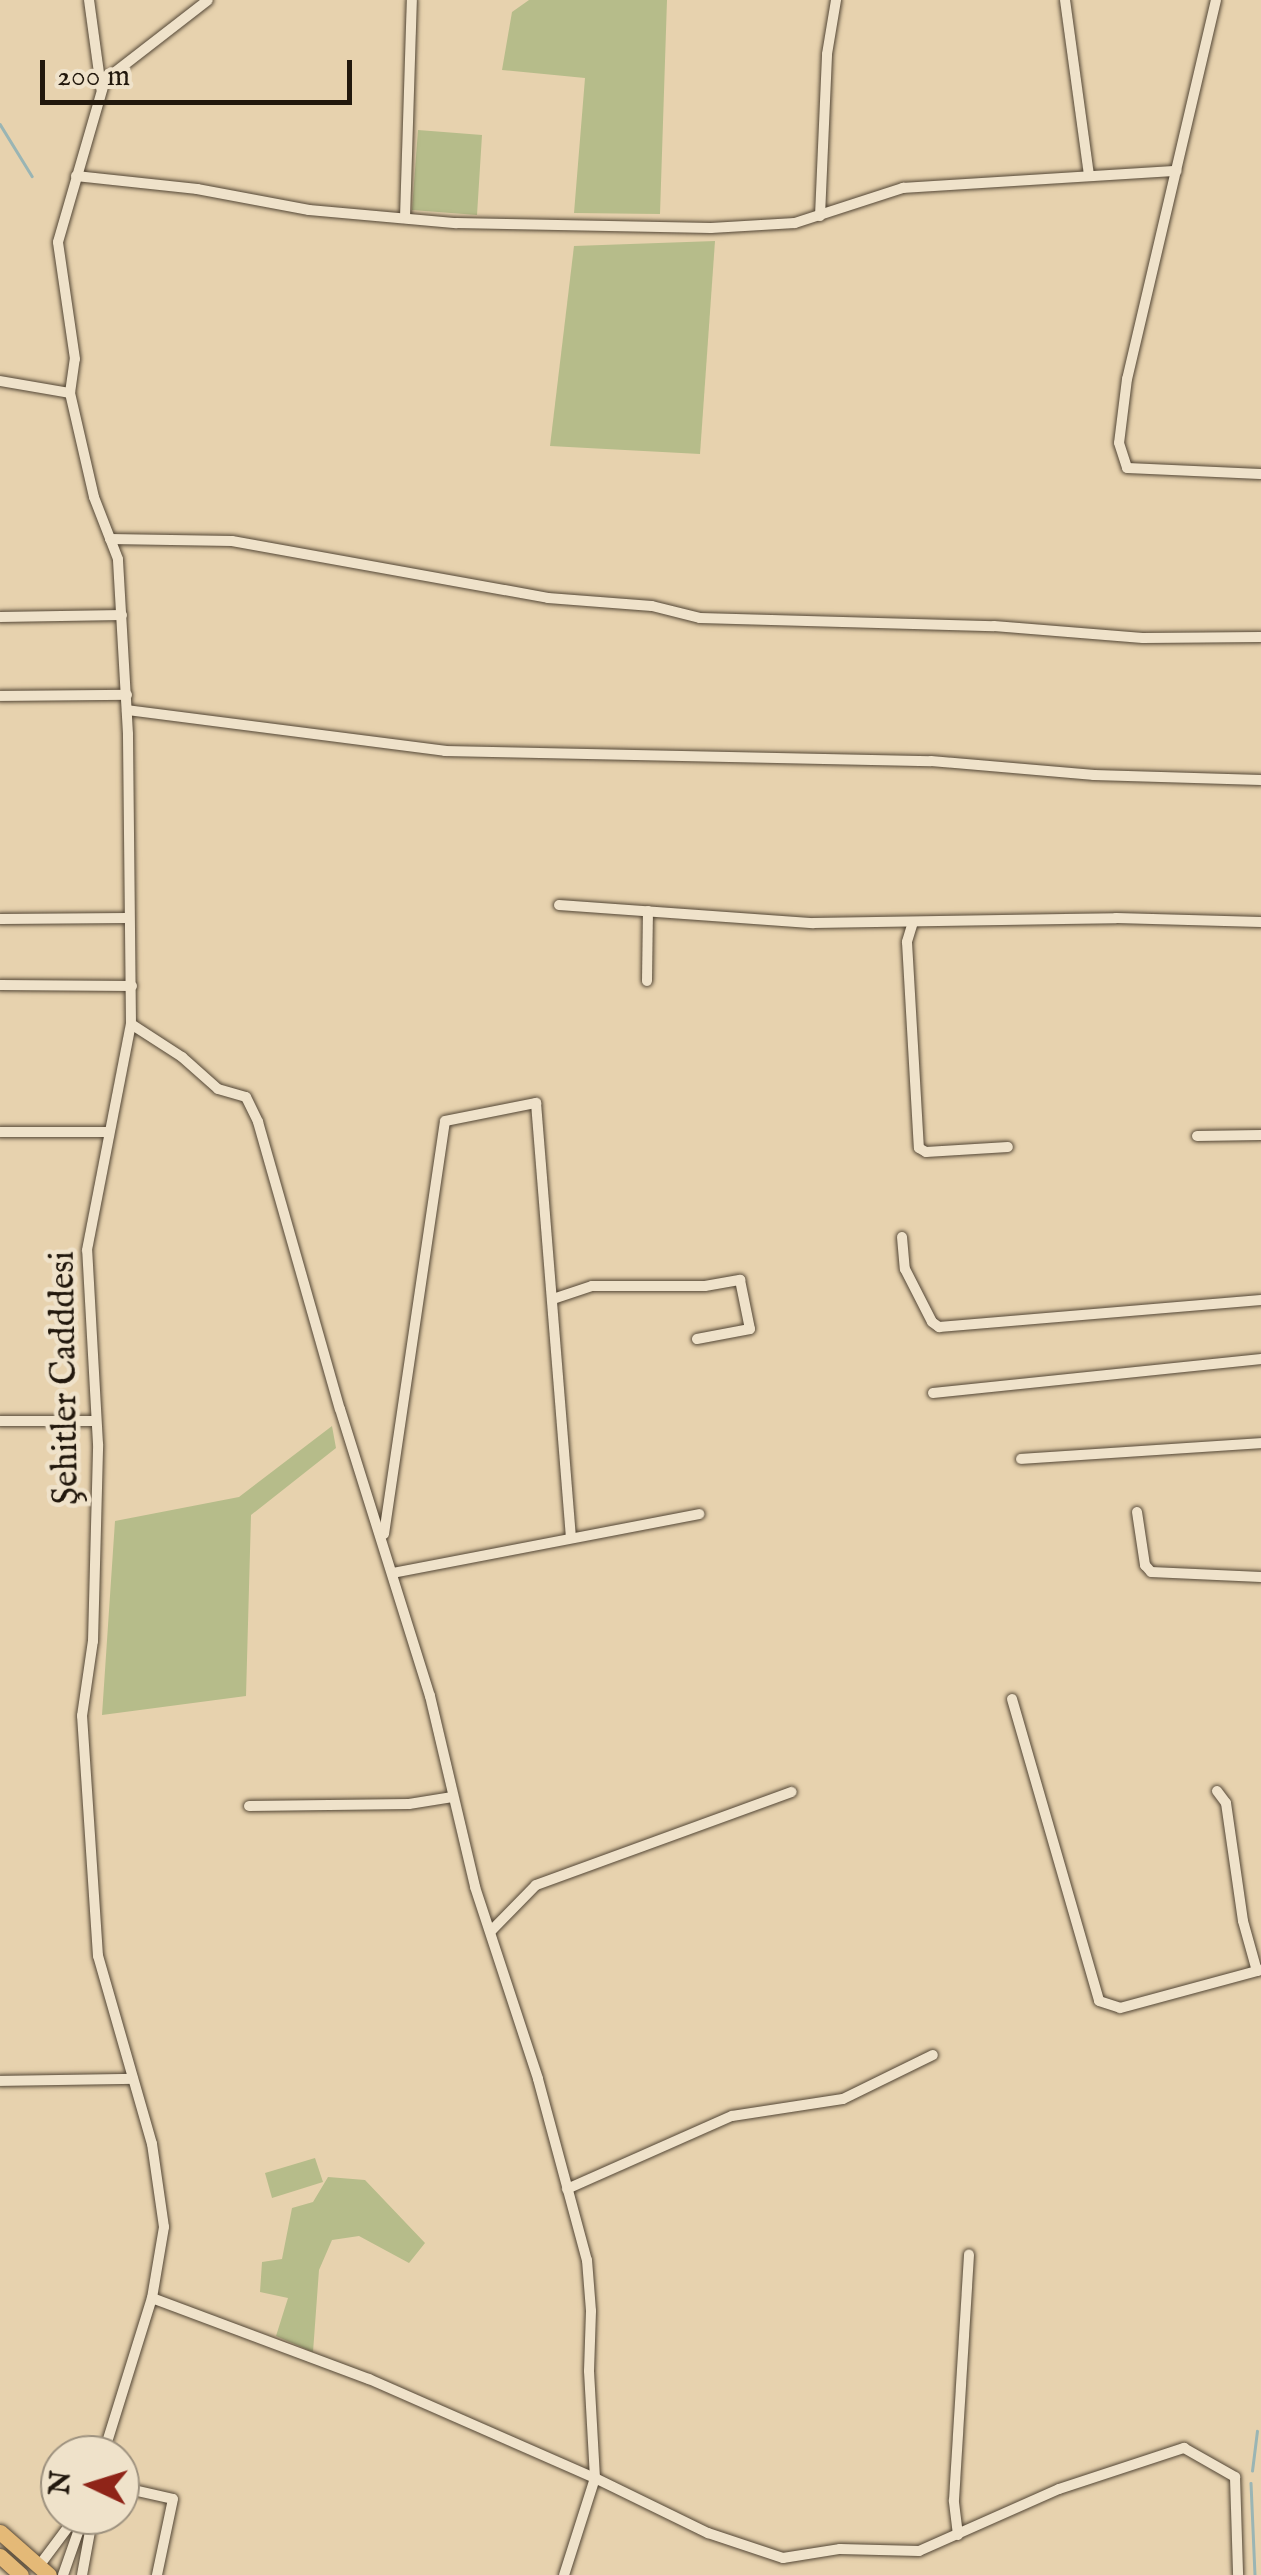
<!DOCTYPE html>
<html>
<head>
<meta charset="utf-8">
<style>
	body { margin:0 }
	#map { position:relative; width:1261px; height:2575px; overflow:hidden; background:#e7d2ae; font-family:"IM FELL English",serif }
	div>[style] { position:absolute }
	.green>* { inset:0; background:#b6bc8a }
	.stream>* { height:2.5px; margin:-1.25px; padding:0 1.25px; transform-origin:1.25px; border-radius:1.25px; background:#9ab5b4 }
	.roads { filter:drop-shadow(0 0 2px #534635) drop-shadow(0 0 2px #534635) }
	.street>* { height:10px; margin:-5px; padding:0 5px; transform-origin:5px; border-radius:5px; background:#efe2ca }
	.primary>* { height:15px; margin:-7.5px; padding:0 7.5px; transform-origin:7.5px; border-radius:7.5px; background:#e4b977 }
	span { translate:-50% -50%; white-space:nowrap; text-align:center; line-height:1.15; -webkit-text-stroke:9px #efe2ca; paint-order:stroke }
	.street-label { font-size:35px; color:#22180d }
	.north { position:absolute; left:40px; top:2435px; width:100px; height:100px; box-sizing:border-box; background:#efe2ca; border:2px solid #9d917e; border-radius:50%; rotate:274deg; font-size:28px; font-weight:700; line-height:40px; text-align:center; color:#22180d }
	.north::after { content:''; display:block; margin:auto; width:35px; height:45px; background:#8f2418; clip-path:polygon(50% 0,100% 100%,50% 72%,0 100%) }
	.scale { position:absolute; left:40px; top:60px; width:312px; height:45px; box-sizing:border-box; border:5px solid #22180d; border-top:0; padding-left:12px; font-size:30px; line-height:35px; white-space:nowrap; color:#22180d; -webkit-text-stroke:8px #efe2ca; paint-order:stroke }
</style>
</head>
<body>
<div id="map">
	<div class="green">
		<div style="clip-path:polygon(529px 0,667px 0,660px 214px,574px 213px,585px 78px,502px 70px,512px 12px)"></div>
		<div style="clip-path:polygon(418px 130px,482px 135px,477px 215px,412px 210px)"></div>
		<div style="clip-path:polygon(715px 241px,700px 454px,550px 446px,574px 246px)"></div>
		<div style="clip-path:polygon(332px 1426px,336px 1448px,251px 1515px,246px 1696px,102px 1715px,115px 1521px,239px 1497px)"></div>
		<div style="clip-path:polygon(315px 2158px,323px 2182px,272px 2198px,265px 2173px)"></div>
		<div style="clip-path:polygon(328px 2177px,365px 2180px,425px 2243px,409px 2263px,359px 2236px,332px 2240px,319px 2270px,313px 2352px,276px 2336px,288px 2298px,260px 2292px,262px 2262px,282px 2259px,292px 2208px,313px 2202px)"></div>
	</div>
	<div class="stream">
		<div style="left:0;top:124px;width:61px;rotate:58.4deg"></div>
		<div style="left:1252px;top:2471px;width:40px;rotate:-82.9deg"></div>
		<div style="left:1251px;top:2483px;width:92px;rotate:87.5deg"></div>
	</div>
	<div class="roads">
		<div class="street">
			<div style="left:89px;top:0;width:89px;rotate:82.2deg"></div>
			<div style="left:1065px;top:0;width:177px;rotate:82.2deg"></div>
			<div style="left:1216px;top:0;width:389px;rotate:103.2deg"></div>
			<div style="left:1127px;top:379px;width:64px;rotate:97.1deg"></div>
			<div style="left:1119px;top:443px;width:26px;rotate:72deg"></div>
			<div style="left:1127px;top:468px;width:134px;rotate:2.6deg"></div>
			<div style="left:76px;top:176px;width:122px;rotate:6.1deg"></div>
			<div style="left:197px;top:189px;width:114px;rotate:10.6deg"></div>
			<div style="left:309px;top:210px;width:148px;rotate:5.1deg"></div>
			<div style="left:456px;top:223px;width:255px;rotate:1.1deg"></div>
			<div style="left:711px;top:228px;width:84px;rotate:-3.4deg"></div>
			<div style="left:795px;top:223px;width:114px;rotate:-18deg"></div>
			<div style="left:903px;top:188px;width:274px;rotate:-3.6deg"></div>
			<div style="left:820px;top:216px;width:162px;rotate:-87.5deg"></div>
			<div style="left:827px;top:54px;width:55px;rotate:-80.5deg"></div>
			<div style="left:405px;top:218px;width:218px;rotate:-88.2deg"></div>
			<div style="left:0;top:381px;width:71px;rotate:9.7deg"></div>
			<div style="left:110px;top:539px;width:122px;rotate:0.9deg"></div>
			<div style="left:232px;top:541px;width:321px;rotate:10.2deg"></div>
			<div style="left:548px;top:598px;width:104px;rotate:4.4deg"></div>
			<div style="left:652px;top:606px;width:49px;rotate:14deg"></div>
			<div style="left:700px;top:618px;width:294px;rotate:1.6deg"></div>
			<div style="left:994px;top:626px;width:149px;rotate:4.6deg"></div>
			<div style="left:1143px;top:638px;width:118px;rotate:-0.5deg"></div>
			<div style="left:0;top:617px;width:122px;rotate:-0.9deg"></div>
			<div style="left:0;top:696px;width:127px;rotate:-0.5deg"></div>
			<div style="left:127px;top:710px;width:321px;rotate:7.3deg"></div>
			<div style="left:445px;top:751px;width:486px;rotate:1.2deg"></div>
			<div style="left:931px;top:761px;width:164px;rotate:4.9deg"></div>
			<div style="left:1094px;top:775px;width:167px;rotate:1.7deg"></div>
			<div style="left:559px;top:905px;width:255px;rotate:4.1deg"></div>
			<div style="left:813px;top:923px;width:303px;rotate:-0.9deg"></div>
			<div style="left:1116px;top:918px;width:145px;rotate:1.6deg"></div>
			<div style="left:0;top:919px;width:128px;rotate:-0.4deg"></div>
			<div style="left:913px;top:922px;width:21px;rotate:107deg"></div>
			<div style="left:907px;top:942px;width:206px;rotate:86.7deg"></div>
			<div style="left:919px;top:1148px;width:8px;rotate:30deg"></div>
			<div style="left:926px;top:1152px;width:82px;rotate:-3.5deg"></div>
			<div style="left:647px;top:981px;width:70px;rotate:-89.2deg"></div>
			<div style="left:0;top:985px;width:132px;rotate:0.4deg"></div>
			<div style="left:131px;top:1024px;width:61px;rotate:32.9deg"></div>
			<div style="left:182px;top:1057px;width:48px;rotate:41.6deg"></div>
			<div style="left:218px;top:1089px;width:29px;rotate:16deg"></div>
			<div style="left:246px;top:1097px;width:28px;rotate:64deg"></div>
			<div style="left:258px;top:1122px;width:298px;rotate:74.1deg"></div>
			<div style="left:340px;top:1409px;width:301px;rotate:72.6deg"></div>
			<div style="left:430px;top:1696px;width:196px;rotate:76.7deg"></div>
			<div style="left:475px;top:1887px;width:202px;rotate:71.8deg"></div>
			<div style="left:538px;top:2079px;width:188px;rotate:74.9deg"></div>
			<div style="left:587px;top:2260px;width:51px;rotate:85.5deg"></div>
			<div style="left:591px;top:2311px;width:60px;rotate:91.9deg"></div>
			<div style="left:589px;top:2371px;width:107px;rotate:86.8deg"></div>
			<div style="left:595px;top:2478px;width:102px;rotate:107.7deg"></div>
			<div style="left:0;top:1132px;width:109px"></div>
			<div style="left:1197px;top:1136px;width:64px;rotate:-0.9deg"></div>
			<div style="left:902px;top:1237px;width:32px;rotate:85deg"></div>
			<div style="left:905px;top:1269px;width:59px;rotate:63deg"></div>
			<div style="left:932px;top:1322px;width:9px;rotate:36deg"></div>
			<div style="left:939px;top:1327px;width:323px;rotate:-4.8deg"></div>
			<div style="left:553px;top:1299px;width:41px;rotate:-18.4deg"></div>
			<div style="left:592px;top:1286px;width:113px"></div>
			<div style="left:705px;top:1286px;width:36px;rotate:-10deg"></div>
			<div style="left:740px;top:1280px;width:50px;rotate:78.5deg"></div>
			<div style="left:750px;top:1329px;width:54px;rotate:169.3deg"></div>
			<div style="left:933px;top:1393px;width:330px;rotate:-5.9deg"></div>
			<div style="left:0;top:1421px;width:96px"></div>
			<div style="left:1021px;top:1459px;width:241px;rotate:-3.8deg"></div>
			<div style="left:1137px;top:1512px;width:54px;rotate:81.4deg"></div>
			<div style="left:1145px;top:1565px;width:9px;rotate:49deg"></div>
			<div style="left:1151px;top:1572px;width:110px;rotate:2.6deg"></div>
			<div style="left:384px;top:1534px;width:417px;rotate:-81.6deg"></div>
			<div style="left:445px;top:1121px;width:93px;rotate:-11.2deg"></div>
			<div style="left:536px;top:1103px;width:433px;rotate:85.4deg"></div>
			<div style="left:393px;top:1573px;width:312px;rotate:-10.9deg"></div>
			<div style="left:1012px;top:1699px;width:314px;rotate:73.9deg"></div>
			<div style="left:1099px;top:2001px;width:22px;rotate:18deg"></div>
			<div style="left:1120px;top:2008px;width:146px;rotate:-15.1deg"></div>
			<div style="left:1217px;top:1791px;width:15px;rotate:53deg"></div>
			<div style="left:1226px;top:1803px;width:119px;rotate:81.8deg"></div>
			<div style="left:1243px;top:1921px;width:52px;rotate:74.4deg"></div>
			<div style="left:249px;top:1806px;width:160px;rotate:-0.7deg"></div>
			<div style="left:409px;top:1804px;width:44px;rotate:-9.2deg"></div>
			<div style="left:491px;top:1931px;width:64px;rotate:-45.6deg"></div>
			<div style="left:536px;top:1885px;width:272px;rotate:-20deg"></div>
			<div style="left:0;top:2081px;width:133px;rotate:-0.9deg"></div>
			<div style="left:567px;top:2189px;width:180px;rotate:-23.9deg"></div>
			<div style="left:732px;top:2116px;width:112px;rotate:-8.7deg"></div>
			<div style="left:843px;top:2099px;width:100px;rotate:-26.1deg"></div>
			<div style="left:152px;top:2298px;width:232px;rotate:20.5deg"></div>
			<div style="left:369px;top:2379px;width:247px;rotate:23.7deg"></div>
			<div style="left:595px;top:2478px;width:126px;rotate:26deg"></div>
			<div style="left:708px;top:2533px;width:79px;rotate:18.4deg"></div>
			<div style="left:783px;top:2558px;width:58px;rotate:-9deg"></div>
			<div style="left:840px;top:2549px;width:79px;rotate:1.5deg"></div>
			<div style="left:919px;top:2551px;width:153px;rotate:-23.9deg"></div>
			<div style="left:1059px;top:2489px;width:132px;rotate:-18.2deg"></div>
			<div style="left:1184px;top:2448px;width:59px;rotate:29.6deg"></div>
			<div style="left:1235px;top:2477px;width:98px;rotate:88.2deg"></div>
			<div style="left:103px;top:2455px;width:164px;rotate:-72.7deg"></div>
			<div style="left:152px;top:2298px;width:72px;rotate:-80.4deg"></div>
			<div style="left:164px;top:2227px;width:84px;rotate:-98.2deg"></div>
			<div style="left:152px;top:2144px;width:196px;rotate:-106deg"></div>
			<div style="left:98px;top:1956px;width:241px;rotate:-93.8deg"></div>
			<div style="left:82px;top:1716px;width:76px;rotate:-81.7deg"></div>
			<div style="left:93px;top:1641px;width:197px;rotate:-88.5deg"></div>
			<div style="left:98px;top:1444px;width:194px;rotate:-93.2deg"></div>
			<div style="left:87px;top:1250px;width:230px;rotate:-79deg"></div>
			<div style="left:131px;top:1024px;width:290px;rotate:-90.6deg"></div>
			<div style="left:128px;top:734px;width:175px;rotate:-93.3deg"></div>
			<div style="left:118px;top:559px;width:66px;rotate:-111.2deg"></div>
			<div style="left:94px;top:497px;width:107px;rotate:-103deg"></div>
			<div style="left:70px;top:393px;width:34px;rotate:-82deg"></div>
			<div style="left:75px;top:359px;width:118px;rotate:-98.3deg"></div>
			<div style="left:58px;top:242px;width:169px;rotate:-73.8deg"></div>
			<div style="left:105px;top:80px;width:130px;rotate:-37.8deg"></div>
			<div style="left:120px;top:2487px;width:54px;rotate:12.8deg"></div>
			<div style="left:173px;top:2499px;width:78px;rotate:101.9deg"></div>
			<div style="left:958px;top:2535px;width:35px;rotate:-97deg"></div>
			<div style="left:954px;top:2500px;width:246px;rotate:-86.5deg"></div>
			<div style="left:39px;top:2566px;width:64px;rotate:-53.3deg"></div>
			<div style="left:63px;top:2575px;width:64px;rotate:-70.7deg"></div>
			<div style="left:82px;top:2575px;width:61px;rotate:-79.6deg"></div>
		</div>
		<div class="primary">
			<div style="left:0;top:2532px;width:65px;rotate:41.3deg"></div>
			<div style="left:0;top:2556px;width:28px;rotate:42deg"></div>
		</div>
	</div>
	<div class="street-label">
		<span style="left:66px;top:1378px;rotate:-91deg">Şehitler Cadddesi</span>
	</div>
	<div class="north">N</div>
	<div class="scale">200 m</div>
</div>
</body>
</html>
